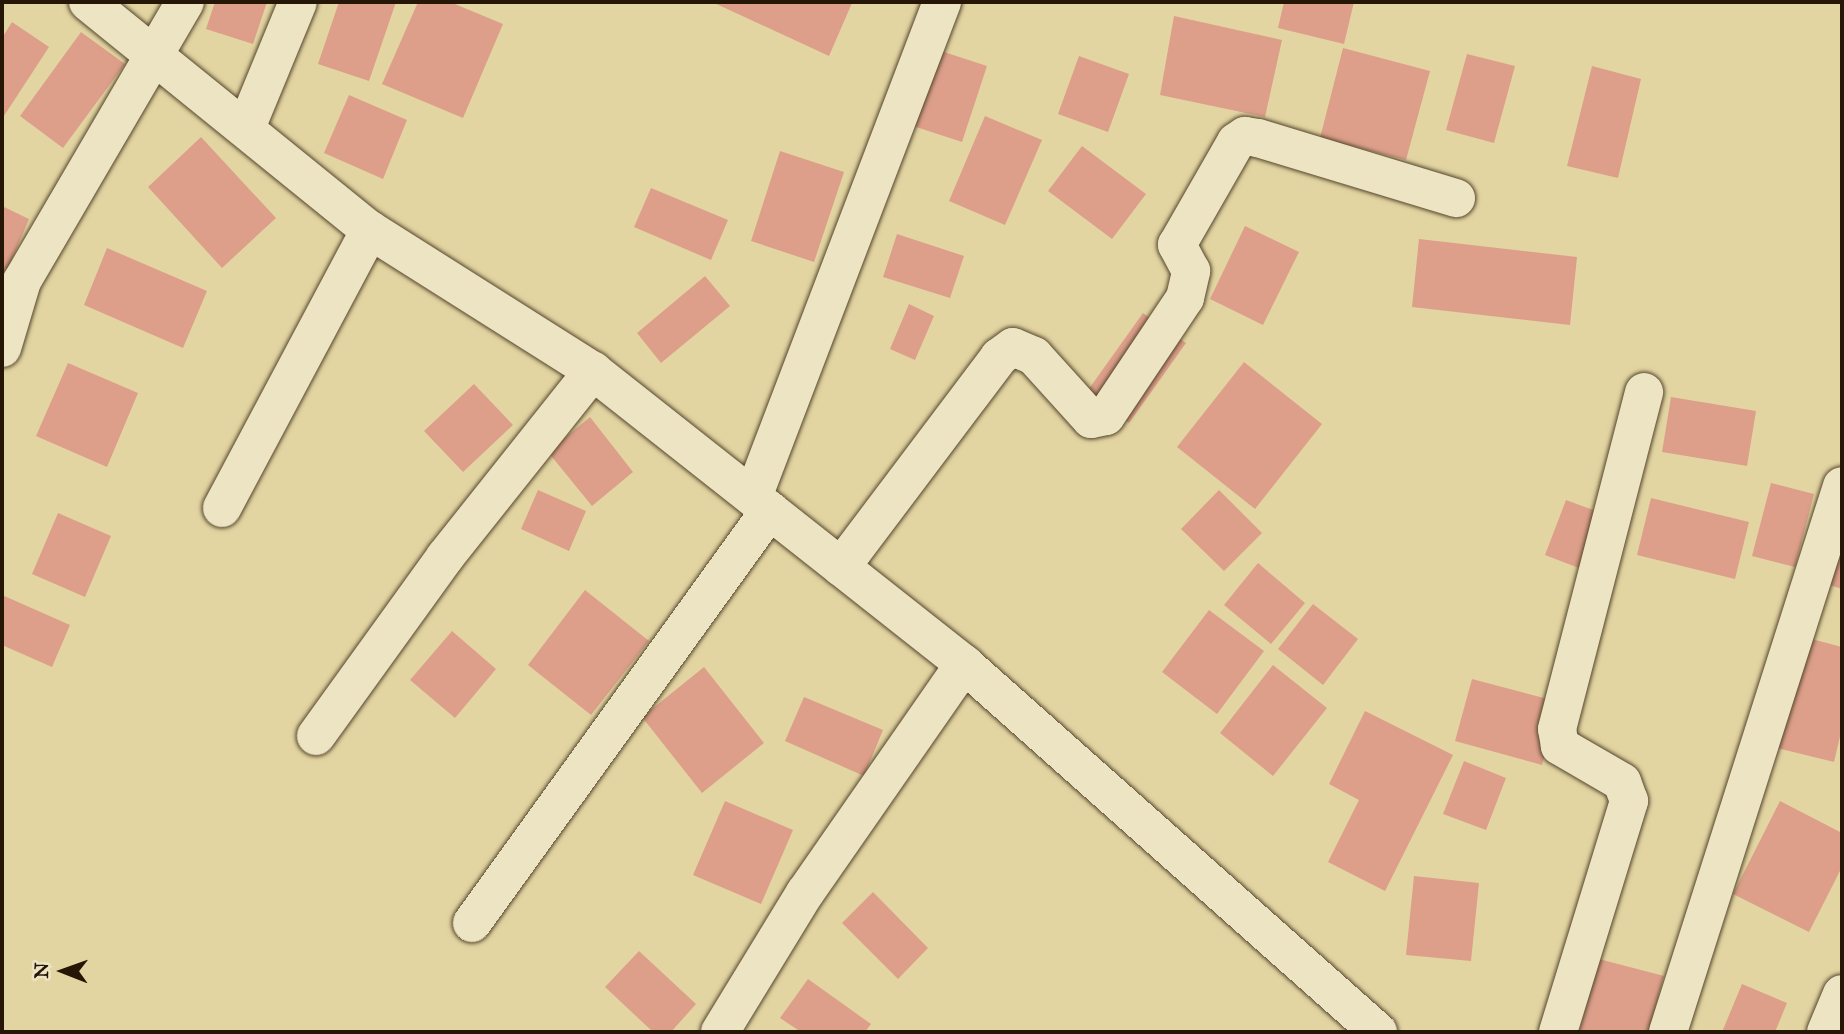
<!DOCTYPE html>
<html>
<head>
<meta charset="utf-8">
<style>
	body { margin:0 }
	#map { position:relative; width:1844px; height:1034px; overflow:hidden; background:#e3d5a2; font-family:"IM FELL Great Primer",serif }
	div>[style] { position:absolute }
	.building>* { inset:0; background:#dd9f8a }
	.roads { filter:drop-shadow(0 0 2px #54462c) drop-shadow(0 0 2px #54462c) }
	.street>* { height:38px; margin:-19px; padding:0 19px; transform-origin:19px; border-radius:19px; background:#ede4c3 }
	.secondary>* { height:38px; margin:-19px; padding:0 19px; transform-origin:19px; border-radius:19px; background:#ede4c3 }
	span { translate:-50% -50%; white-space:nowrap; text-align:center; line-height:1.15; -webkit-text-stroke:5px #ede4c3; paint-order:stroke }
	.frame { position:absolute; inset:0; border:4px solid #251605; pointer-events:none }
	.north { position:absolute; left:28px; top:936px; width:70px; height:70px; -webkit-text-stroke:5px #ede4c3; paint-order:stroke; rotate:271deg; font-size:19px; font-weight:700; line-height:28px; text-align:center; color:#251605 }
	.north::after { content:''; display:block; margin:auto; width:24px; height:32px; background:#251605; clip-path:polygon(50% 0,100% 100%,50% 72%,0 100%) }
</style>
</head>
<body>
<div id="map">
	<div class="building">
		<div style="clip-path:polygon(215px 2px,267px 2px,253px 44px,206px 29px)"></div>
		<div style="clip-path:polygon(339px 2px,396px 2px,369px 81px,318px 64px)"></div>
		<div style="clip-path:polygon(418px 2px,450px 2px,503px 24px,463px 118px,382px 84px)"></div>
		<div style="clip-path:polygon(712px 2px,849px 2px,852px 3px,829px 56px)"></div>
		<div style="clip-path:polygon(1284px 2px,1354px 2px,1344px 44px,1278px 28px)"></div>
		<div style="clip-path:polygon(1174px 16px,1282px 40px,1265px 117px,1160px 95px)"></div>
		<div style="clip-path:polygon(12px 22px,49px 47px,2px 119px,2px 38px)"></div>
		<div style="clip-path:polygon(81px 32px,125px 64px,63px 148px,20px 116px)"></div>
		<div style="clip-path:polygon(1343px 48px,1430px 71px,1406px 160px,1320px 138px)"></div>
		<div style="clip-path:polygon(938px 50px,987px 66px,962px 142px,913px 126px)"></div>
		<div style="clip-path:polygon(1467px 54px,1515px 66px,1494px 143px,1446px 130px)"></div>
		<div style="clip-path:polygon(1079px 56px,1129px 74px,1108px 132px,1058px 114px)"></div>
		<div style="clip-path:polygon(1592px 66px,1641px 79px,1618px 178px,1567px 166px)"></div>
		<div style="clip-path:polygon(349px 95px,407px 120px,383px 179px,324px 153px)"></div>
		<div style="clip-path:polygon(985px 116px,1042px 140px,1005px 225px,949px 201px)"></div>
		<div style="clip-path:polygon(201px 137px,276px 218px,222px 268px,148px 187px)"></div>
		<div style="clip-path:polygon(1082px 146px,1146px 194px,1112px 239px,1048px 191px)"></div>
		<div style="clip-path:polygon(780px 151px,844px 172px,814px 262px,751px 241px)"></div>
		<div style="clip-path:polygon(651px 188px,728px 220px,711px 260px,634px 227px)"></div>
		<div style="clip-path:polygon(2px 206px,29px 219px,2px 283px)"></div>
		<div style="clip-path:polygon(1245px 226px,1299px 252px,1263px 325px,1210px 299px)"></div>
		<div style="clip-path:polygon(897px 234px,964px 256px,950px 298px,883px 277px)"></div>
		<div style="clip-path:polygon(1419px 239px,1577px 257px,1570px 325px,1412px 307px)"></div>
		<div style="clip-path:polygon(107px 248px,207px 291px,183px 348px,84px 305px)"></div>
		<div style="clip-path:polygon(705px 276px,730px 306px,661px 363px,637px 333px)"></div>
		<div style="clip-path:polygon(909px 304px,934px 316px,915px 360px,890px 349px)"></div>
		<div style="clip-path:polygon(1143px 313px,1186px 343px,1129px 423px,1086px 393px)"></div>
		<div style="clip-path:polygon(1244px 362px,1322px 424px,1255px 509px,1177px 447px)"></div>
		<div style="clip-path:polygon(68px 363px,138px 393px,107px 467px,36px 436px)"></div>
		<div style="clip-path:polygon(474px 384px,513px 425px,463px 472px,424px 431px)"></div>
		<div style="clip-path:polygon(1671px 397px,1756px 411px,1747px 466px,1662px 452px)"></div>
		<div style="clip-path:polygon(590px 417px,633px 472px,592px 506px,548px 452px)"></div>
		<div style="clip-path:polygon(1771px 483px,1814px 494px,1795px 567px,1752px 556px)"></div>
		<div style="clip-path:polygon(538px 490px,586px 511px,569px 551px,521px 529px)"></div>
		<div style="clip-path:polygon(1219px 490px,1262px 533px,1224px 571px,1181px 529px)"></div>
		<div style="clip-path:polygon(1651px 498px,1749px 522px,1735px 579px,1637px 555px)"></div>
		<div style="clip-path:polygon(1566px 500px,1604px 514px,1584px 570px,1545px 555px)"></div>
		<div style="clip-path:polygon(58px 513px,111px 536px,85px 597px,32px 574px)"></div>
		<div style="clip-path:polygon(1842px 527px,1842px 589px,1824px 583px)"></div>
		<div style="clip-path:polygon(1258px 563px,1305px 603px,1271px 644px,1224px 605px)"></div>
		<div style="clip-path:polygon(585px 590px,649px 641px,591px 715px,528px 665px)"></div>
		<div style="clip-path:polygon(2px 595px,70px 625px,52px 667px,2px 645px)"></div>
		<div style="clip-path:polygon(1313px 604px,1358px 639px,1323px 685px,1278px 649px)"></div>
		<div style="clip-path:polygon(1209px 610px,1264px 651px,1217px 714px,1162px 672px)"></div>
		<div style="clip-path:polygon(452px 631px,496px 669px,455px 718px,410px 680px)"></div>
		<div style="clip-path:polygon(1804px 637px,1842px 647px,1842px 728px,1834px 762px,1777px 748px)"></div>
		<div style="clip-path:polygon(1273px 665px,1327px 708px,1273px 776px,1220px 733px)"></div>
		<div style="clip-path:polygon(704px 667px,764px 743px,702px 793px,642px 717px)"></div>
		<div style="clip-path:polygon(1472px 679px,1559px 702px,1542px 765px,1455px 741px)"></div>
		<div style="clip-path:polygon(804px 697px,883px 730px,864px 776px,785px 741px)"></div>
		<div style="clip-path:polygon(1365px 711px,1453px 755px,1385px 891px,1328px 862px,1359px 800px,1329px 784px)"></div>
		<div style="clip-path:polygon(1464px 761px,1506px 778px,1486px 830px,1443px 814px)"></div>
		<div style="clip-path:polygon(725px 801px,793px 830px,761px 904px,693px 875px)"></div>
		<div style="clip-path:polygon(1780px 801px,1842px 833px,1842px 867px,1809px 932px,1733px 894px)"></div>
		<div style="clip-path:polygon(1414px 876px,1479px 883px,1471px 961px,1406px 955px)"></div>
		<div style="clip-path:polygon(873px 892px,928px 948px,898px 979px,842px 923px)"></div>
		<div style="clip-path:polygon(639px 951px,696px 1004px,671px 1032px,653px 1032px,605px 987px)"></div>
		<div style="clip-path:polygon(1599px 959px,1664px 976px,1649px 1032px,1579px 1032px)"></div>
		<div style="clip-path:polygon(808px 979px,871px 1024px,865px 1032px,801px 1032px,780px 1018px)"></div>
		<div style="clip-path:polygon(1742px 984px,1787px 1003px,1775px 1032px,1722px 1032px)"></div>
	</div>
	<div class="roads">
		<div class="street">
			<div style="left:246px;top:128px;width:136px;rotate:-67.6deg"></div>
			<div style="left:2px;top:348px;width:70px;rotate:-73.4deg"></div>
			<div style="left:22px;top:281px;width:323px;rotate:-59.7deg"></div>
			<div style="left:753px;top:497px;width:530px;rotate:-69.1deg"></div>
			<div style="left:222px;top:508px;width:315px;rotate:-62deg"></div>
			<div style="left:841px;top:567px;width:263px;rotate:-53deg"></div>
			<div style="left:999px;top:357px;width:17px;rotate:-36deg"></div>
			<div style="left:1013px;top:347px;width:23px;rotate:23deg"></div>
			<div style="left:1034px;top:356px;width:85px;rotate:47.9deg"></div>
			<div style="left:1091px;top:419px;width:15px;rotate:-11deg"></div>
			<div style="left:1106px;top:416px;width:142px;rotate:-56.2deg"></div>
			<div style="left:1185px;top:298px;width:28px;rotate:-77deg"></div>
			<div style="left:1191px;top:271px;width:30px;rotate:-118deg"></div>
			<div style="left:1177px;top:245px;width:119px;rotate:-60.2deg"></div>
			<div style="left:1236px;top:142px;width:11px;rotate:-34deg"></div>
			<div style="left:1245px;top:136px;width:13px;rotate:9deg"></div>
			<div style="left:1258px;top:138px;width:207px;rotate:16.9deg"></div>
			<div style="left:316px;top:736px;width:221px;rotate:-54.2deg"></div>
			<div style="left:445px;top:557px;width:238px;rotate:-51.5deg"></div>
			<div style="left:472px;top:923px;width:509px;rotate:-54.19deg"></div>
			<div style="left:720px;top:1032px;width:163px;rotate:-58.6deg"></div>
			<div style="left:805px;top:893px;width:279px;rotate:-55.2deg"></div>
			<div style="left:1558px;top:1032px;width:242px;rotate:-72.9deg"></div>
			<div style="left:1629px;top:801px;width:20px;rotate:-110deg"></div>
			<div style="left:1622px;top:782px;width:72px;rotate:-149.9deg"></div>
			<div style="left:1560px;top:746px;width:17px;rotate:-100deg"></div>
			<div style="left:1557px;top:729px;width:348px;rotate:-75.5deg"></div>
			<div style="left:1668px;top:1032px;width:573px;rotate:-72.32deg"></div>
			<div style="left:1826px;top:1032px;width:41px;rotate:-67.2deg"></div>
		</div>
		<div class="secondary">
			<div style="left:88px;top:2px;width:363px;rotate:39deg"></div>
			<div style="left:370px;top:230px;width:264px;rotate:32.3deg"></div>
			<div style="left:593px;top:371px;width:473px;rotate:38.3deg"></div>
			<div style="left:964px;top:664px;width:554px;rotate:41.63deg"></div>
		</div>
	</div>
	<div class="frame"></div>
	<div class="north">N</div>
</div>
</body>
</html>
